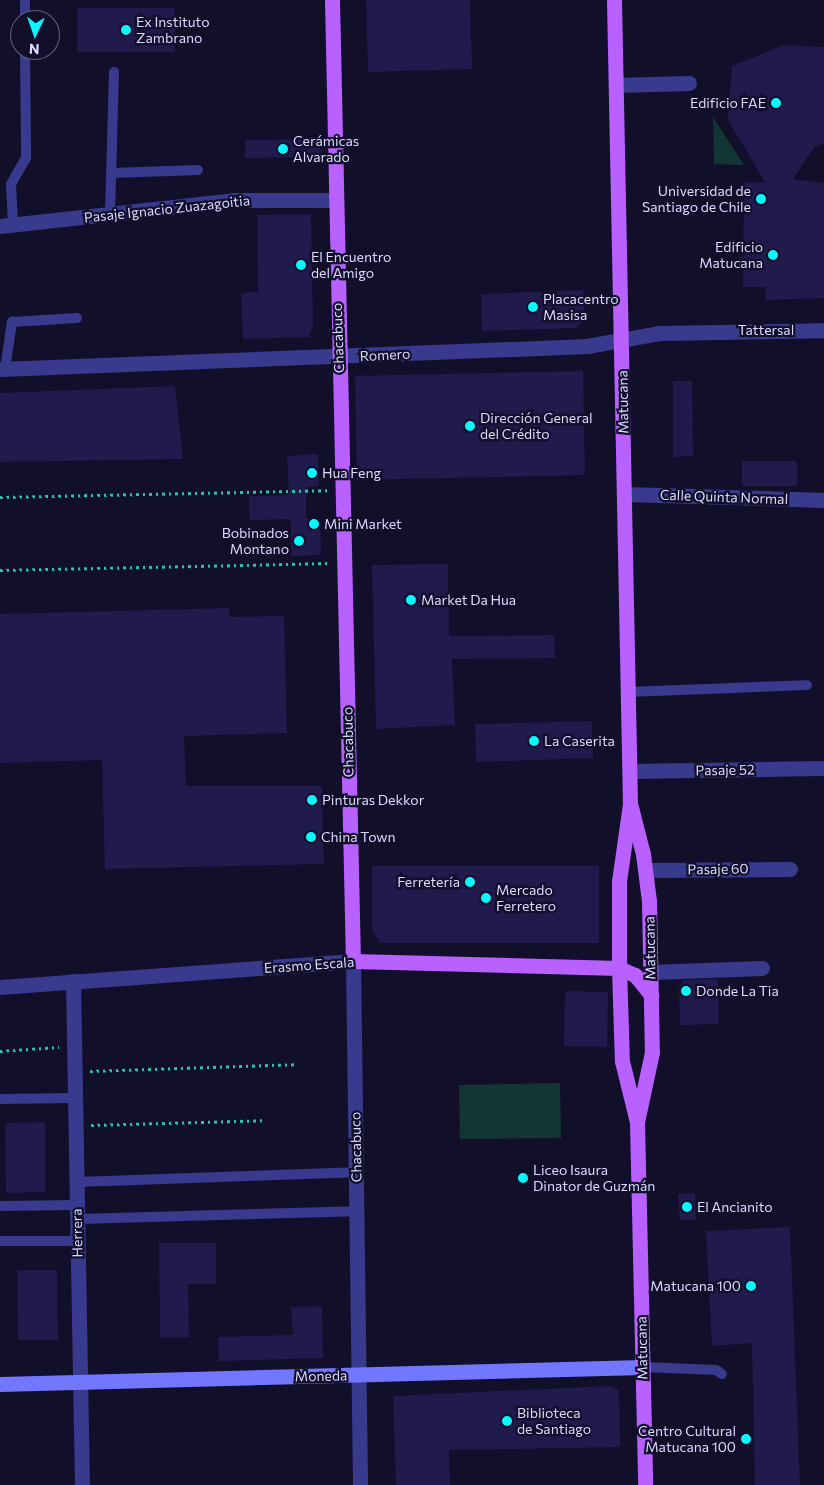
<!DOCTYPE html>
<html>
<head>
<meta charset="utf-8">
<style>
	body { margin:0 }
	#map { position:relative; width:824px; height:1485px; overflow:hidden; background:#120f2b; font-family:Commissioner,sans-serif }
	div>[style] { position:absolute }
	.green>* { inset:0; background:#123632 }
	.building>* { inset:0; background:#211a4d }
	.path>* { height:3px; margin-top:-1.5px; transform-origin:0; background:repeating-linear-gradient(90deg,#2ac3ae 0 2.5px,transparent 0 6.5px) }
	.lane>* { height:10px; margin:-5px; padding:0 5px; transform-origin:5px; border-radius:5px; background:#383b8d }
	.street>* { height:15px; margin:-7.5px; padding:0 7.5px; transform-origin:7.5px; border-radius:7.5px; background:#383b8d }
	.secondary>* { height:15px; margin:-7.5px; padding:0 7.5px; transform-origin:7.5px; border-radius:7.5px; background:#7178ff }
	.primary>* { height:15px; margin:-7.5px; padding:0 7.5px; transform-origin:7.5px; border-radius:7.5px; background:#b861ff }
	.dots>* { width:14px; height:14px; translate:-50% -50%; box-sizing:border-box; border:2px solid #120f2b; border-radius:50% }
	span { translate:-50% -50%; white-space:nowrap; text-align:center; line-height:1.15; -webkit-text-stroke:4.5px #120f2b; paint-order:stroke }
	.poi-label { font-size:14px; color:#dbdaff }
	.left { translate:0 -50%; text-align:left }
	.right { translate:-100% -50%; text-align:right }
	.street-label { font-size:14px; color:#dbdaff }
	.north { position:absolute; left:10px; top:10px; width:50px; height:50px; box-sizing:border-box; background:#120f2b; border:1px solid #626080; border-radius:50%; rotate:183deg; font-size:14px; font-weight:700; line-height:20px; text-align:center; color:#dbdaff }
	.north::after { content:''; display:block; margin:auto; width:18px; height:22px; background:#06f9ff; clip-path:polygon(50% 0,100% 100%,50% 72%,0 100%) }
</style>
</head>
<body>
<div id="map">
	<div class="green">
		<div style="clip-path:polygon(713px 117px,744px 165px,714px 164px)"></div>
		<div style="clip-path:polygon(560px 1083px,561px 1138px,460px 1139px,459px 1085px)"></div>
	</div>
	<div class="building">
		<div style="clip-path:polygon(366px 0,470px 0,472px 69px,368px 72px)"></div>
		<div style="clip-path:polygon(77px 8px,175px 8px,175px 52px,77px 52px)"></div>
		<div style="clip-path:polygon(784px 45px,824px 47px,824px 143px,815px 146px,793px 179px,824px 183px,824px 298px,766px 300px,765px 287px,743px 287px,744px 183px,765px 182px,728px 120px,732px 66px)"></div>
		<div style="clip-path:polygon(321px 139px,321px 157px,245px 158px,245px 140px)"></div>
		<div style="clip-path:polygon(311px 214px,313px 326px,309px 337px,243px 339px,241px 293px,258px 292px,257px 215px)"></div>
		<div style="clip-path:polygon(583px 290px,585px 320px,576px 328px,482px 331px,481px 294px)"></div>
		<div style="clip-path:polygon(583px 371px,585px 475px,357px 480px,355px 376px)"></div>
		<div style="clip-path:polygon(673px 381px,692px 381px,693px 456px,673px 457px)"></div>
		<div style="clip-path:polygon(175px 386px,183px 459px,0 462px,0 393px)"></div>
		<div style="clip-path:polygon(318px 454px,319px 486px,306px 487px,306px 519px,320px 519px,321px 555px,291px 556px,291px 519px,249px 520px,249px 496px,289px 495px,287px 456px)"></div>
		<div style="clip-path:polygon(742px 461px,797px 461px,797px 486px,742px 486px)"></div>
		<div style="clip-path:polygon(448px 564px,449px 636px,554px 635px,555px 658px,452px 659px,455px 725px,376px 729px,372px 565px)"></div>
		<div style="clip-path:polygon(229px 608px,229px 617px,284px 616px,287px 733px,184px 736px,186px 786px,322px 786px,324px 864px,105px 869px,102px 760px,0 763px,0 614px)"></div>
		<div style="clip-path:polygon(592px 721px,593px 758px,476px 762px,475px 724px)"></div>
		<div style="clip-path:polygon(372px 866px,599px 866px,599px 943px,380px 943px,372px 929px)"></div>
		<div style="clip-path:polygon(718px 979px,719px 1024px,680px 1025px,679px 986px,684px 980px)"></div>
		<div style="clip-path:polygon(565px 991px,608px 992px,607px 1047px,564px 1046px)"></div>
		<div style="clip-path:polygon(45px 1122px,45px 1192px,6px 1193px,5px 1123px)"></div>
		<div style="clip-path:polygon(695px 1193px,696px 1220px,680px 1220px,678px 1194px)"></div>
		<div style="clip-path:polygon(790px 1227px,800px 1485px,755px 1485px,752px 1343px,712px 1346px,706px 1231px)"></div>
		<div style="clip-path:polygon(159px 1243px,216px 1243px,216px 1284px,188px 1284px,189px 1337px,160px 1338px)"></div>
		<div style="clip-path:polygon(17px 1270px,57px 1270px,58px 1340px,18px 1340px)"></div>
		<div style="clip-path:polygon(322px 1306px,323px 1358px,219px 1361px,218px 1337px,293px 1335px,291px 1307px)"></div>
		<div style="clip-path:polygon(610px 1386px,619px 1390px,620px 1447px,449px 1450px,450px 1485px,396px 1485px,393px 1396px)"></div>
	</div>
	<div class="path">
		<div style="left:0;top:497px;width:327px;rotate:-1.2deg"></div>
		<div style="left:0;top:570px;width:329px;rotate:-1.2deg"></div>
		<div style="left:0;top:1051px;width:59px;rotate:-3.9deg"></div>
		<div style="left:90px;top:1071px;width:207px;rotate:-1.9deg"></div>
		<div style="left:91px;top:1125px;width:174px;rotate:-1.6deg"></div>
	</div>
	<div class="lane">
		<div style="left:25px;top:0;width:20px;rotate:90deg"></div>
		<div style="left:111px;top:173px;width:87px;rotate:-2deg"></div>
		<div style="left:110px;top:214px;width:142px;rotate:-88.4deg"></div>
		<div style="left:13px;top:224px;width:40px;rotate:-92.9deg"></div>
		<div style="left:11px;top:184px;width:30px;rotate:-60deg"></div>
		<div style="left:26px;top:158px;width:11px;rotate:-90deg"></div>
		<div style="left:26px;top:147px;width:97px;rotate:-90.6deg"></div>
		<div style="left:5px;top:369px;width:48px;rotate:-81.5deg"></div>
		<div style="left:12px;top:322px;width:65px;rotate:-3.5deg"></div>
		<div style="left:628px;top:692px;width:179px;rotate:-2.2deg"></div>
		<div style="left:0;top:1099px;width:75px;rotate:-0.8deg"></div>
		<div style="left:76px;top:1182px;width:280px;rotate:-2deg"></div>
		<div style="left:0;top:1206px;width:77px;rotate:-0.7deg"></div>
		<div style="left:77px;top:1219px;width:279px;rotate:-1.6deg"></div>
		<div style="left:0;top:1241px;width:77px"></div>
		<div style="left:643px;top:1367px;width:73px;rotate:2.4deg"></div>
		<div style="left:716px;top:1370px;width:7px;rotate:34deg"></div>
	</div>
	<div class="street">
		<div style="left:616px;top:85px;width:73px;rotate:-1.6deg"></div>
		<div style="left:0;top:226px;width:235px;rotate:-6.3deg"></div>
		<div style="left:234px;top:200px;width:100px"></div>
		<div style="left:0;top:369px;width:587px;rotate:-2.24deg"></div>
		<div style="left:587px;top:346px;width:73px;rotate:-10.2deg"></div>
		<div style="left:659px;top:333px;width:165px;rotate:-1deg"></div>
		<div style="left:625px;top:494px;width:199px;rotate:1.7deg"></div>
		<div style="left:630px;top:771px;width:190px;rotate:-0.9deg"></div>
		<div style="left:646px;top:870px;width:144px;rotate:-0.4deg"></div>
		<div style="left:651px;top:972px;width:111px;rotate:-2.1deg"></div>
		<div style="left:73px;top:981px;width:504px;rotate:88.98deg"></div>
		<div style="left:0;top:987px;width:354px;rotate:-4.2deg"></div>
		<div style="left:353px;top:961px;width:524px;rotate:89.23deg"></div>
	</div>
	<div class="secondary">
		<div style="left:0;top:1384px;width:643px;rotate:-1.51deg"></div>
	</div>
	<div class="primary">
		<div style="left:332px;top:0;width:961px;rotate:88.75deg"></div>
		<div style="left:353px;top:961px;width:266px;rotate:1.5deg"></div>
		<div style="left:619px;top:968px;width:17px;rotate:24deg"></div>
		<div style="left:635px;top:975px;width:26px;rotate:51deg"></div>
		<div style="left:614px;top:0;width:804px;rotate:88.86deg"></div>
		<div style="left:630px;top:804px;width:78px;rotate:98.1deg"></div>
		<div style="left:619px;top:881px;width:87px;rotate:90deg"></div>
		<div style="left:619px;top:968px;width:93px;rotate:88.2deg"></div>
		<div style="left:622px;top:1061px;width:63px;rotate:76.2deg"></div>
		<div style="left:637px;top:1122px;width:363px;rotate:88.7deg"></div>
		<div style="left:631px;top:807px;width:49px;rotate:75.7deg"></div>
		<div style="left:643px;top:854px;width:47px;rotate:82.7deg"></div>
		<div style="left:649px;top:901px;width:151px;rotate:88.9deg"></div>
		<div style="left:652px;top:1052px;width:72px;rotate:102.1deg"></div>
	</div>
	<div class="dots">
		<div style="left:126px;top:30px;background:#06f9ff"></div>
		<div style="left:776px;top:103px;background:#06f9ff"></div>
		<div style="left:283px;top:149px;background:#06f9ff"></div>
		<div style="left:761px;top:199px;background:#06f9ff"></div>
		<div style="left:773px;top:255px;background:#06f9ff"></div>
		<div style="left:301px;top:265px;background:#06f9ff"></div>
		<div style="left:533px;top:307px;background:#06f9ff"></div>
		<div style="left:470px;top:426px;background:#06f9ff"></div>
		<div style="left:312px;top:473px;background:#06f9ff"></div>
		<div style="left:314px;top:524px;background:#06f9ff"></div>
		<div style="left:299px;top:541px;background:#06f9ff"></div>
		<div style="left:411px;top:600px;background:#06f9ff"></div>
		<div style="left:534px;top:741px;background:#06f9ff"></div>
		<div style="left:312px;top:800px;background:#06f9ff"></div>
		<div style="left:311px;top:837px;background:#06f9ff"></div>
		<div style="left:470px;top:882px;background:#06f9ff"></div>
		<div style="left:486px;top:898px;background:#06f9ff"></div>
		<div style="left:686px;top:991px;background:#06f9ff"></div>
		<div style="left:523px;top:1178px;background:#06f9ff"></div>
		<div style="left:687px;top:1207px;background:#06f9ff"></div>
		<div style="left:751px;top:1286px;background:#06f9ff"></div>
		<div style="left:507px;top:1421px;background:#06f9ff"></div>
		<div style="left:746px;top:1439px;background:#06f9ff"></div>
	</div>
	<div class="poi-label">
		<span class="left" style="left:136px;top:30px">Ex Instituto<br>Zambrano</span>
		<span class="right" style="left:766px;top:103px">Edificio FAE</span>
		<span class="left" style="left:293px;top:149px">Cerámicas<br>Alvarado</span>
		<span class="right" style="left:751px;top:199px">Universidad de<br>Santiago de Chile</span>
		<span class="right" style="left:763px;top:255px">Edificio<br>Matucana</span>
		<span class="left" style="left:311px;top:265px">El Encuentro<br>del Amigo</span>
		<span class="left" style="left:543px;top:307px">Placacentro<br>Masisa</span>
		<span class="left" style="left:480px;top:426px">Dirección General<br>del Crédito</span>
		<span class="left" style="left:322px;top:473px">Hua Feng</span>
		<span class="left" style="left:324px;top:524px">Mini Market</span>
		<span class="right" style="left:289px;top:541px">Bobinados<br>Montano</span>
		<span class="left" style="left:421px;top:600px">Market Da Hua</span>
		<span class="left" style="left:544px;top:741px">La Caserita</span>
		<span class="left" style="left:322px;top:800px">Pinturas Dekkor</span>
		<span class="left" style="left:321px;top:837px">China Town</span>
		<span class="right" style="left:460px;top:882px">Ferretería</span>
		<span class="left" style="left:496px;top:898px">Mercado<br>Ferretero</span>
		<span class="left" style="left:696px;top:991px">Donde La Tia</span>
		<span class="left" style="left:533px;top:1178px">Liceo Isaura<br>Dinator de Guzmán</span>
		<span class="left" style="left:697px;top:1207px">El Ancianito</span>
		<span class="right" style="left:741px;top:1286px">Matucana 100</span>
		<span class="left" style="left:517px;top:1421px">Biblioteca<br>de Santiago</span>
		<span class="right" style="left:736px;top:1439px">Centro Cultural<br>Matucana 100</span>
	</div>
	<div class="street-label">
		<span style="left:167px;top:209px;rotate:-6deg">Pasaje Ignacio Zuazagoitia</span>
		<span style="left:766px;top:330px">Tattersal</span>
		<span style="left:338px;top:338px;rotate:-92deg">Chacabuco</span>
		<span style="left:385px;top:355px;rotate:-3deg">Romero</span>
		<span style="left:623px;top:402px;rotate:-91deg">Matucana</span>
		<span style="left:724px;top:497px;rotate:2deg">Calle Quinta Normal</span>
		<span style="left:348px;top:742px;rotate:-91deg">Chacabuco</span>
		<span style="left:725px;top:770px;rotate:-1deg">Pasaje 52</span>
		<span style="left:718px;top:869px;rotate:-1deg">Pasaje 60</span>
		<span style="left:650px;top:948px;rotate:-91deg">Matucana</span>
		<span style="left:309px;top:965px;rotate:-4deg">Erasmo Escala</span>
		<span style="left:356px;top:1147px;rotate:-91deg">Chacabuco</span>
		<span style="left:77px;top:1233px;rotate:-91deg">Herrera</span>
		<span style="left:642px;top:1348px;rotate:-91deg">Matucana</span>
		<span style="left:321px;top:1376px;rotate:-1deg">Moneda</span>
	</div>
	<div class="north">N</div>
</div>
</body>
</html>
